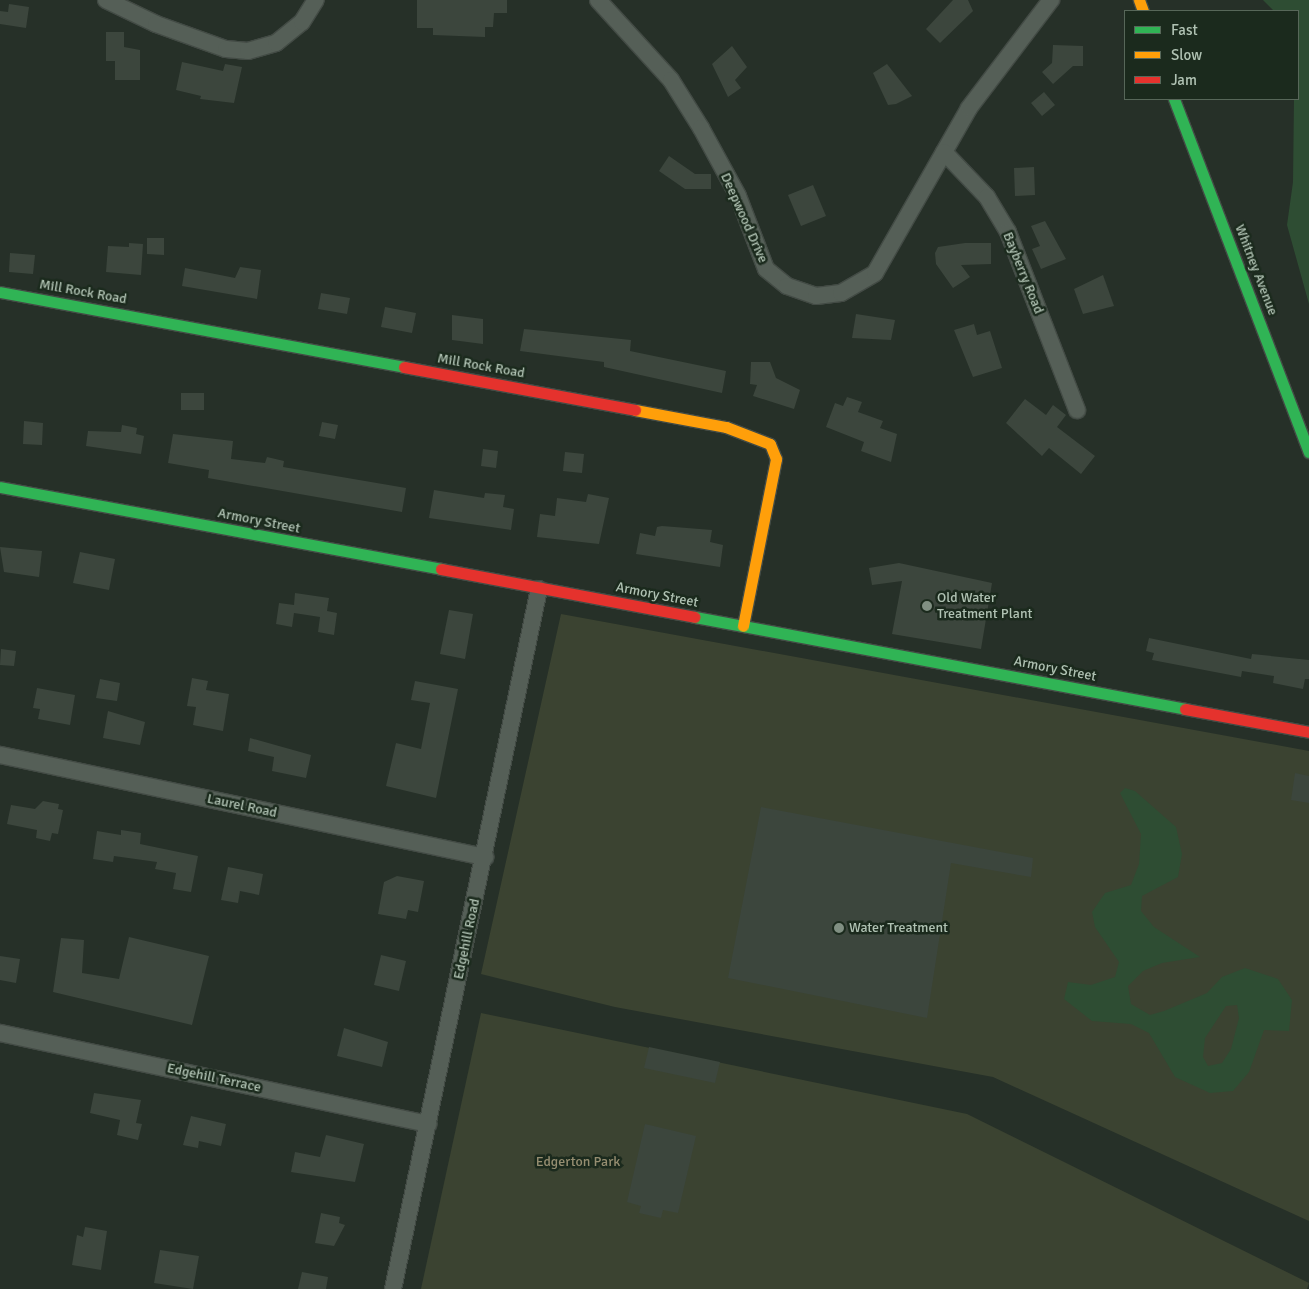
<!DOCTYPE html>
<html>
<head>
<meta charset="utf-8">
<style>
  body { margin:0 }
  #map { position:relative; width:1309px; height:1289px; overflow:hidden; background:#263028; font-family:Signika,sans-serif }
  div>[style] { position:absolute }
  .green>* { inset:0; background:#3b4331 }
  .water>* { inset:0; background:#2e4d33 }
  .building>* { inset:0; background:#3c463d }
  .roads { filter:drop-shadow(1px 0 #434b45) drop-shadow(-1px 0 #434b45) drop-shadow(0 1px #434b45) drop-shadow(0 -1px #434b45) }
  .street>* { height:16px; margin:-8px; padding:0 8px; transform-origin:8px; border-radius:8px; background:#555f57 }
  .fast>* { height:11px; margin:-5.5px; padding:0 5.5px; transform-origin:5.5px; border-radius:5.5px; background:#30b455 }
  .slow>* { height:11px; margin:-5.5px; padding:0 5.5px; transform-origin:5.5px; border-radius:5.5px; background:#ff9f0a }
  .jam>* { height:11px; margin:-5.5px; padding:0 5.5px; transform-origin:5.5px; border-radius:5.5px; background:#e5322d }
  .dots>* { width:14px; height:14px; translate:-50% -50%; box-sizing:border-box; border:2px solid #1b2a1d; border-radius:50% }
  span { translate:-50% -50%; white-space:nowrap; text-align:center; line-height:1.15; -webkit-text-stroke:5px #1b2a1d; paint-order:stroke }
  .street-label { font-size:14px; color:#b0c2b3 }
  .poi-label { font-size:14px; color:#b0c2b3 }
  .left { translate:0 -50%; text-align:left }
  .park-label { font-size:14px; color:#968e71 }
  .legend { position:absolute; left:1124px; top:10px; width:175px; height:90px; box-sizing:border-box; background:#1b2a1d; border:1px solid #576759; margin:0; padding:6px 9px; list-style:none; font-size:15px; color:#b0c2b3 }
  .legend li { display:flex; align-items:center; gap:10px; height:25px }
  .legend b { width:25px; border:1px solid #576759 }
</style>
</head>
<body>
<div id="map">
  <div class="green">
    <div style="clip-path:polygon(561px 614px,1309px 751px,1309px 1221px,993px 1077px,615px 1007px,481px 974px)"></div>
    <div style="clip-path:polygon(481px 1013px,967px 1114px,1309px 1283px,1307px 1289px,421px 1289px)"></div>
  </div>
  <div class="water">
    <div style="clip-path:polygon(1263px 0,1309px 0,1309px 304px,1287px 225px,1293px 182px,1294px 99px,1298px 99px,1298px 11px,1274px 11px)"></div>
    <div style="clip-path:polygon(evenodd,1125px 788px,1135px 791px,1176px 827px,1182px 854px,1178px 877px,1142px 896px,1141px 911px,1154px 927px,1200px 957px,1162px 963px,1143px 971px,1128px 986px,1131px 1004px,1150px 1015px,1164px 1011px,1207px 993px,1222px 977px,1245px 968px,1278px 979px,1292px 1000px,1289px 1031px,1264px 1030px,1249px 1072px,1233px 1091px,1210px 1093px,1175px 1077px,1149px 1033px,1131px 1024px,1092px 1021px,1064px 999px,1068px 982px,1091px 985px,1115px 977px,1119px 962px,1095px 927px,1092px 912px,1105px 893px,1131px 885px,1139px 864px,1141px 834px,1120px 793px,1125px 788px,1237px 1005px,1239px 1018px,1231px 1049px,1222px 1063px,1208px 1066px,1203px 1057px,1205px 1038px,1226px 1006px,1237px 1005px)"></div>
  </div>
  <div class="building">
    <div style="clip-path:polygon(417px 0,507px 0,507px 13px,494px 13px,493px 27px,485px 27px,485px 37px,433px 35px,433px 28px,417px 28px)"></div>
    <div style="clip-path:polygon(953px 0,968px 0,973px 11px,940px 43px,926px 29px)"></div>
    <div style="clip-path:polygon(9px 4px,29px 7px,26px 28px,0 24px,0 11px,8px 12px)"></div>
    <div style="clip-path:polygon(106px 32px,124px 32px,124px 47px,140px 50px,140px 80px,115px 80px,115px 61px,106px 61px)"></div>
    <div style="clip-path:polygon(1053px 45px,1083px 46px,1083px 66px,1073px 66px,1053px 84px,1042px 72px,1052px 63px)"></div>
    <div style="clip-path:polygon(732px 46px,747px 67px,735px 80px,741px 88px,728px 97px,712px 64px)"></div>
    <div style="clip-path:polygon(182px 62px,223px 71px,225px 64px,242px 67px,234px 103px,200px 99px,201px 96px,176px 90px)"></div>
    <div style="clip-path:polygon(887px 64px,912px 96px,896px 104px,888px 105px,873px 73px)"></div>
    <div style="clip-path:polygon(1044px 92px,1055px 105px,1042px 116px,1031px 103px)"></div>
    <div style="clip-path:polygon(669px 156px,695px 174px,711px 174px,711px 189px,685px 189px,659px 171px)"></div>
    <div style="clip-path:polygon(1034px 167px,1035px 195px,1015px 196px,1014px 168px)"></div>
    <div style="clip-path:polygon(813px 185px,826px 216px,801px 226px,788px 195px)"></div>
    <div style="clip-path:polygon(1045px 221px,1066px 259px,1041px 269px,1032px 249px,1040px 246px,1031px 226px)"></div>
    <div style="clip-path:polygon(147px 238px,164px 238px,164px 255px,147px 254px)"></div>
    <div style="clip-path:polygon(129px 243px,143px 244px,141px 275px,106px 272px,108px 246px,129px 247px)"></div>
    <div style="clip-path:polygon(965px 243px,991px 243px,991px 264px,961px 265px,970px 277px,953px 288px,936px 264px,935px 253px,938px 247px)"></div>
    <div style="clip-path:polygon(10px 253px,35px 255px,33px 274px,9px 272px)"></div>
    <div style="clip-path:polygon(240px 267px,261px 270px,257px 299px,182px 286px,185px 268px,235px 278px)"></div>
    <div style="clip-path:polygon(1103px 275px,1114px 306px,1083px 314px,1074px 289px)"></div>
    <div style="clip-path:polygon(321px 293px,350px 298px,347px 314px,318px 309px)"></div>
    <div style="clip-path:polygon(385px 307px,416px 313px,412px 333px,381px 327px)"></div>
    <div style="clip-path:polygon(856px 314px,895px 320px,891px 340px,852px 338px)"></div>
    <div style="clip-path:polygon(452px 315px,483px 319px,483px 344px,452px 340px)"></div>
    <div style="clip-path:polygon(974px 324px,977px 335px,990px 331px,1002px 368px,973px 377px,954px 330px)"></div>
    <div style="clip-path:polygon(524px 329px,631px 340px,630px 351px,726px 371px,722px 393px,604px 367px,604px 362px,520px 351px)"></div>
    <div style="clip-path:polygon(751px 362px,770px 362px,776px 378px,800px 390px,794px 409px,753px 396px,757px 385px,750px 384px)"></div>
    <div style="clip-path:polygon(181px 393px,204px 393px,204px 410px,181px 410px)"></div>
    <div style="clip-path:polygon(847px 397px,862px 402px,858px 412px,883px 421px,880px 428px,897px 434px,891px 462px,861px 451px,864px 442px,826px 427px,835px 403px,843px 406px)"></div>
    <div style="clip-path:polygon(1025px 399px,1046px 415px,1053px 405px,1066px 415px,1057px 427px,1095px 456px,1081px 474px,1049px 448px,1042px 456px,1006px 423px)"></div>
    <div style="clip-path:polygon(24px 421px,43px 423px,42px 445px,23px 444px)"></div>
    <div style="clip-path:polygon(322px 422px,338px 425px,335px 439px,319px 436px)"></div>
    <div style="clip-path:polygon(122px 425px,137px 428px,136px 434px,144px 436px,141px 454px,86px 446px,88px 431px,121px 432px)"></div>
    <div style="clip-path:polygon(173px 434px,233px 441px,231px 459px,265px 463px,267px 457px,284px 461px,283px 467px,406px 488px,402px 512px,208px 478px,209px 470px,168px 463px)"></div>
    <div style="clip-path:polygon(483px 449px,498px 451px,496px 468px,481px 466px)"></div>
    <div style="clip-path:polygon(565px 452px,584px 454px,582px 473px,563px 471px)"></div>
    <div style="clip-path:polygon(434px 490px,484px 498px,485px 493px,505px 495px,503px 507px,514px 509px,511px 530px,429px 518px)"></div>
    <div style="clip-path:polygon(588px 494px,609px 498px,599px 544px,537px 537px,540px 514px,555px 516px,557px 498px,586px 502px)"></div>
    <div style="clip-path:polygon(662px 526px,712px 530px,710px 542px,723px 545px,720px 567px,636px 554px,640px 533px,655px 536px,657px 527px)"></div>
    <div style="clip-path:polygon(0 547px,42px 551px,39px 577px,4px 572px)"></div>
    <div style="clip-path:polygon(80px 552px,115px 559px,109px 590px,73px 583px)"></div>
    <div style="clip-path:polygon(899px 563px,992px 583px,981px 649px,892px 634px,902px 581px,872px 585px,869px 568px)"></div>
    <div style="clip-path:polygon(295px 593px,329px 598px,327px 611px,337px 613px,334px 635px,318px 632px,320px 617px,294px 613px,292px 627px,276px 624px,279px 603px,294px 605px)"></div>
    <div style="clip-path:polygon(449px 610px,473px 614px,465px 659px,440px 654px)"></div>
    <div style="clip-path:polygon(1149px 638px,1251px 659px,1252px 654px,1309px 660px,1309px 679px,1305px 679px,1303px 689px,1273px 683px,1274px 676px,1242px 671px,1241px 677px,1152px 660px,1154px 653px,1146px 651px)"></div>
    <div style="clip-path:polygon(1px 649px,16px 651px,14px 666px,0 665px)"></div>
    <div style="clip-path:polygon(192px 678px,208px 681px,206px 690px,229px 694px,223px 731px,193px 725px,196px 707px,187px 706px)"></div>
    <div style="clip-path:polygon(100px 679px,120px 683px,117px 701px,96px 698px)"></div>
    <div style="clip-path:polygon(415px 681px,458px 689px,436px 798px,386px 786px,396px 743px,421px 749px,430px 703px,411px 700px)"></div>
    <div style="clip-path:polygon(37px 688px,75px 695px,70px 725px,38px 719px,40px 709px,33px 708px)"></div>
    <div style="clip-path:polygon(108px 711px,145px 722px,140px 745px,103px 738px)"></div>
    <div style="clip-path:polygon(250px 738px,311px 755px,306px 778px,272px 771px,274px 757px,248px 751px)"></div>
    <div style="clip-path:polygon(1295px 773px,1309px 776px,1309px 803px,1291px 800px)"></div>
    <div style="clip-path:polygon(43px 801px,59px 804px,58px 809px,63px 810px,58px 834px,52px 833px,50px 841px,36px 838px,37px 830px,7px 824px,11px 805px,35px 809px)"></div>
    <div style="clip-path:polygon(761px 807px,1033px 858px,1031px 877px,951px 863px,927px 1018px,728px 978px)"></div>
    <div style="clip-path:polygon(121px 830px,141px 833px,140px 844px,198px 856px,191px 892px,173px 889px,176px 873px,155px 869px,157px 862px,114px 856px,113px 862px,93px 859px,97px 831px,121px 835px)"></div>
    <div style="clip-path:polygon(228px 867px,263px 874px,259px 895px,240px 891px,238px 903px,221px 900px)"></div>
    <div style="clip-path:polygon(397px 876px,424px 881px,418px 912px,408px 910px,406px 919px,378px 914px,384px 882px)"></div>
    <div style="clip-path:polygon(129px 937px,209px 956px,192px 1025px,53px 992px,61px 938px,84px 940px,82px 973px,119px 979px)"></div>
    <div style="clip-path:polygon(381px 955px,406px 961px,399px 991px,374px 985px)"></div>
    <div style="clip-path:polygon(0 956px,20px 959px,16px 983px,0 980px)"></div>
    <div style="clip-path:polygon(344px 1028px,388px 1042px,382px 1067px,337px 1056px)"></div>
    <div style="clip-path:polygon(649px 1047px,720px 1062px,715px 1083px,644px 1068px)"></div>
    <div style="clip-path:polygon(94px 1093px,141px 1100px,136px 1123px,142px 1124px,138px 1140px,117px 1135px,120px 1120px,90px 1113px)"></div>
    <div style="clip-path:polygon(191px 1116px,226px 1124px,221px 1146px,199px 1141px,198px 1148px,183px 1145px)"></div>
    <div style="clip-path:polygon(645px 1124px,696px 1136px,678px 1213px,663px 1210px,661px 1218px,639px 1213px,641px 1206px,627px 1202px)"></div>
    <div style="clip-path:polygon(326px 1135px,364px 1144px,355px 1182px,291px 1172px,295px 1152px,320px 1157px)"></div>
    <div style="clip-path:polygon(321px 1213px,340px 1217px,339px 1223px,345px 1225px,334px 1246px,315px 1243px)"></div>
    <div style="clip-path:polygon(85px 1227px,107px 1231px,101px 1270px,72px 1265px,77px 1235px,83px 1237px)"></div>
    <div style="clip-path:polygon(160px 1250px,199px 1256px,193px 1289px,154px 1283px)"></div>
    <div style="clip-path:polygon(302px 1272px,328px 1277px,326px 1289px,298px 1289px)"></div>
  </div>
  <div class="roads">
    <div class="street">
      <div style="left:106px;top:0;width:55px;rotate:25.6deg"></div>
      <div style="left:156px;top:24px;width:74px;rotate:19.7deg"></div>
      <div style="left:226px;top:49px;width:22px;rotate:5deg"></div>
      <div style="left:248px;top:51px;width:29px;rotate:-16deg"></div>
      <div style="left:276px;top:43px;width:33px;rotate:-39deg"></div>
      <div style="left:302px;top:22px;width:26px;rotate:-58deg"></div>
      <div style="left:598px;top:0;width:108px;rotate:47.6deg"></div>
      <div style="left:671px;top:80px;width:57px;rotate:58deg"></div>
      <div style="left:701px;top:128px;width:77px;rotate:61.4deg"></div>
      <div style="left:738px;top:196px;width:78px;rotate:69deg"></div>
      <div style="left:766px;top:269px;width:27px;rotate:39deg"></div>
      <div style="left:787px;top:286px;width:31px;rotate:19deg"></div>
      <div style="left:816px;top:296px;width:25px;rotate:-7deg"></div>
      <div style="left:841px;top:293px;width:39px;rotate:-30deg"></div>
      <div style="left:875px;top:273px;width:190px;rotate:-60.3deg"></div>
      <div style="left:969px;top:108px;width:136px;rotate:-52.8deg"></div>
      <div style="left:944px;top:152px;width:62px;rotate:46.3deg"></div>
      <div style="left:987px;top:197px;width:41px;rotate:59deg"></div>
      <div style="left:1008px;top:232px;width:191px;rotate:68.8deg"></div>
      <div style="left:0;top:755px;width:496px;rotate:11.9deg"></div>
      <div style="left:0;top:1033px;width:438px;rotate:12deg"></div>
      <div style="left:393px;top:1289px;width:715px;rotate:-78.22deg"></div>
    </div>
    <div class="fast">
      <div style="left:1174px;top:99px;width:378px;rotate:69.1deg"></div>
      <div style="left:0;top:292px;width:411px;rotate:10.5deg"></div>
      <div style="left:0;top:487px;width:449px;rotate:10.5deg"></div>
      <div style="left:695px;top:617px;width:499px;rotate:10.6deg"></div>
    </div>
    <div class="slow">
      <div style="left:1139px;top:0;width:12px;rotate:70deg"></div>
      <div style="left:635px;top:410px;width:93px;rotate:10.6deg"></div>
      <div style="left:726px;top:427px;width:47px;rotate:21.1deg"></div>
      <div style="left:770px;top:444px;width:16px;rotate:68deg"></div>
      <div style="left:776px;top:459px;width:170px;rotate:101.2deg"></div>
    </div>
    <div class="jam">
      <div style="left:404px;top:367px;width:235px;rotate:10.5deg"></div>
      <div style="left:441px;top:569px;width:258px;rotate:10.7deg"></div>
      <div style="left:1185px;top:709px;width:126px;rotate:10.5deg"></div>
    </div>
  </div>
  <div class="dots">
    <div style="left:927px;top:606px;background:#808f82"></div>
    <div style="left:839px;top:928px;background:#808f82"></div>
  </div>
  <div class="street-label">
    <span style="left:744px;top:218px;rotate:66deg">Deepwood Drive</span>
    <span style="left:1256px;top:270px;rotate:69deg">Whitney Avenue</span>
    <span style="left:1023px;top:273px;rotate:68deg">Bayberry Road</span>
    <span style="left:83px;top:292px;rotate:10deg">Mill Rock Road</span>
    <span style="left:481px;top:366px;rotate:10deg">Mill Rock Road</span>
    <span style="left:259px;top:521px;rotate:11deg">Armory Street</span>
    <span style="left:657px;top:595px;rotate:11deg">Armory Street</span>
    <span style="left:1055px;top:669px;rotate:11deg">Armory Street</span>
    <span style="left:242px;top:806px;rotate:12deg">Laurel Road</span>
    <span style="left:467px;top:939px;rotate:-78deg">Edgehill Road</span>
    <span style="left:214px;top:1078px;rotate:12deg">Edgehill Terrace</span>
  </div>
  <div class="poi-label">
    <span class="left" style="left:937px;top:606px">Old Water<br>Treatment Plant</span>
    <span class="left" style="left:849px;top:928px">Water Treatment</span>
  </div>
  <div class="park-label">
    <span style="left:578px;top:1162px">Edgerton Park</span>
  </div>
  <ul class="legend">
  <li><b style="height:6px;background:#30b455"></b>Fast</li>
  <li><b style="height:6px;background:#ff9f0a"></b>Slow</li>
  <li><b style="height:6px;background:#e5322d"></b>Jam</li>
  </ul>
</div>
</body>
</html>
